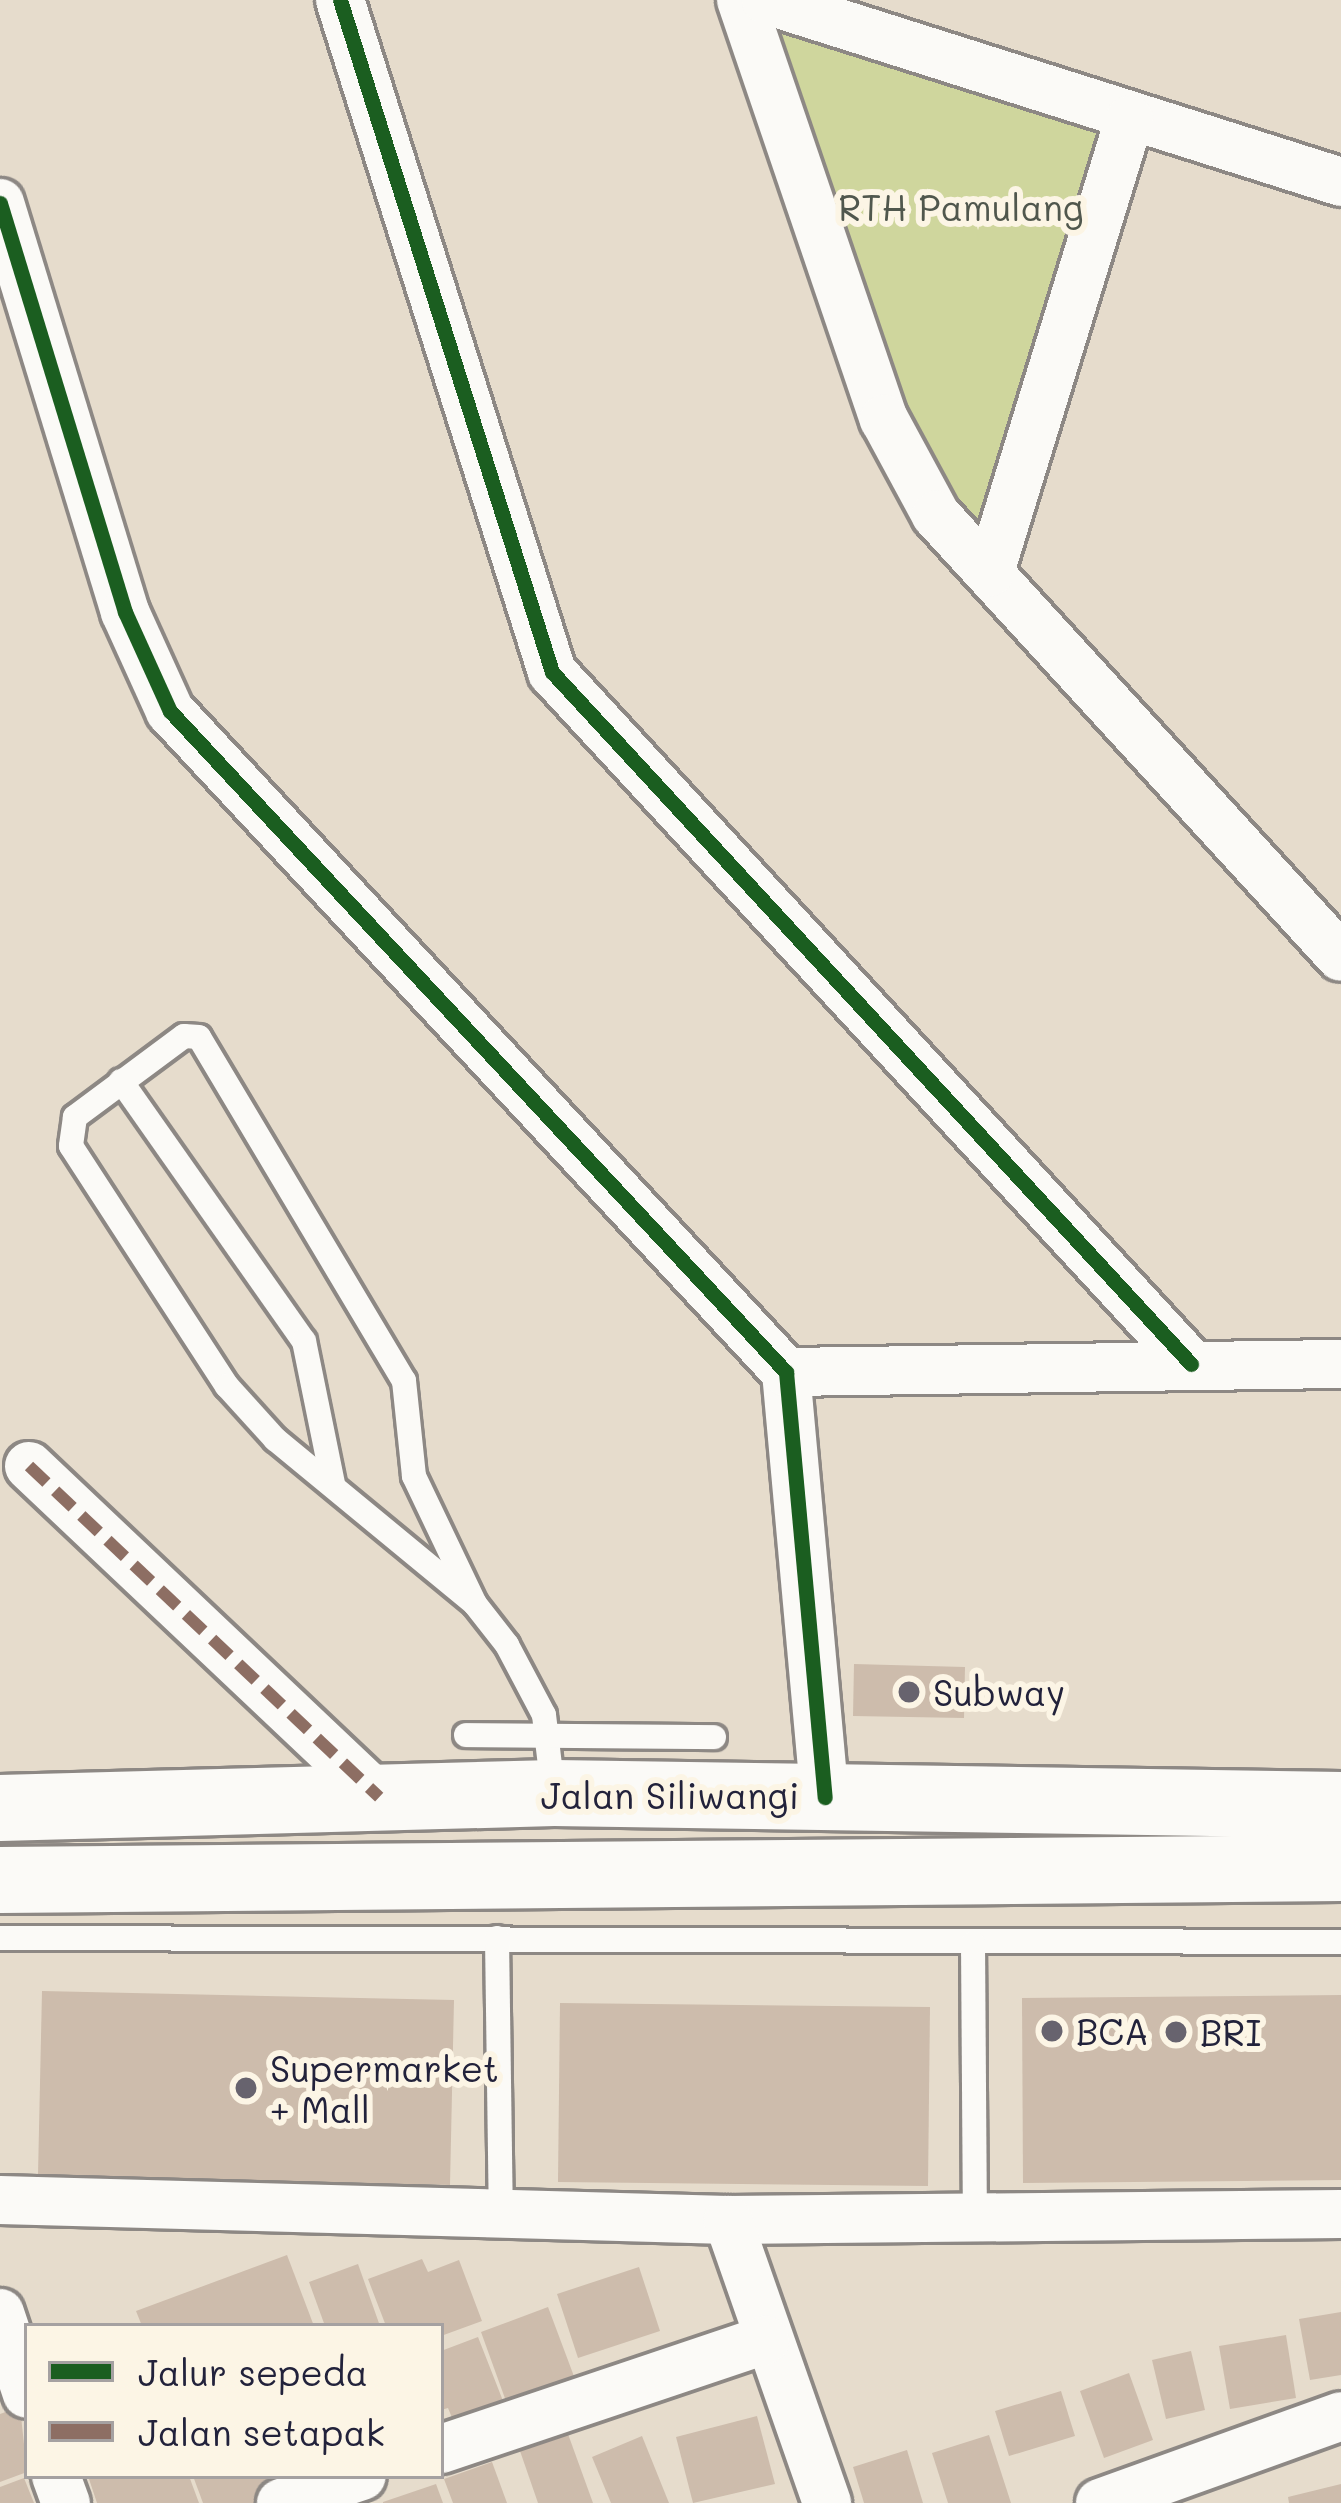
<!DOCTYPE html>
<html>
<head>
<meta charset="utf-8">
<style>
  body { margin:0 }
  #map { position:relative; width:1341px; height:2503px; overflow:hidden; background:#e6dccc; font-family:Mali,sans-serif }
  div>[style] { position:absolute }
  .green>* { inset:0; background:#cfd69d }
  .building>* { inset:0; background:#cdbcac }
  .roads { filter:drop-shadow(3px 0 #8d8884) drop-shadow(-3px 0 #8d8884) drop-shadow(0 3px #8d8884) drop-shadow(0 -3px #8d8884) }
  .service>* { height:24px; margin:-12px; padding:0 12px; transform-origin:12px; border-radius:12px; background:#fbfaf7 }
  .minor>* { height:48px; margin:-24px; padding:0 24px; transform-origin:24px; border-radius:24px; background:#fbfaf7 }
  .primary>* { height:66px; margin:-33px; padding:0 33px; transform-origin:33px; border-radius:33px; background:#fbfaf7 }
  .quiet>* { height:12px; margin-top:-6px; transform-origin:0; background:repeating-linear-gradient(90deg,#8d6e63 0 24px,transparent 0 36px) }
  .cycleway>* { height:15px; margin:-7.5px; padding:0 7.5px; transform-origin:7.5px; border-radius:7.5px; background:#1b5e20 }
  .dots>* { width:33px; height:33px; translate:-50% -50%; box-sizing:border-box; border:6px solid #fcf5e5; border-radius:50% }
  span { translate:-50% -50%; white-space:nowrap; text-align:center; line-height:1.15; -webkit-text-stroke:12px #fcf5e5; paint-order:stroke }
  .park-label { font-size:36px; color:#50574d }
  .poi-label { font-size:36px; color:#22223b }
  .left { translate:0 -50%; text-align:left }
  .street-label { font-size:36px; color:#22223b }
  .legend { position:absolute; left:24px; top:2323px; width:420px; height:156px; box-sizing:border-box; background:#fcf5e5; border:3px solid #a5a1a1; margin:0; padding:15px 21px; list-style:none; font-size:36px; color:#22223b }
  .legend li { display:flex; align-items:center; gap:24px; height:60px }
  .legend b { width:60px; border:3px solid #a5a1a1 }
</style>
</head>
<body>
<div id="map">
  <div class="green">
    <div style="clip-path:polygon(766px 0,1129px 120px,990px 572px,914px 480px)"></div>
  </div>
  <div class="building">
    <div style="clip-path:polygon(854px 1664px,965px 1667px,964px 1718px,853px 1716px)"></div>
    <div style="clip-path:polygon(42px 1991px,454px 2000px,450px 2185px,38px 2175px)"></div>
    <div style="clip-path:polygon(1341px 1995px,1341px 2180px,1023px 2183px,1022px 1998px)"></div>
    <div style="clip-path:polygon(560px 2003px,930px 2007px,928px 2186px,558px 2182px)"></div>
    <div style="clip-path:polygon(287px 2255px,314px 2326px,142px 2326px,136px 2311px)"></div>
    <div style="clip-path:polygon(422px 2259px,428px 2272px,459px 2260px,482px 2321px,441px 2336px,441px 2326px,386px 2326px,368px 2279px)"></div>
    <div style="clip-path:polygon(358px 2264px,380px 2326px,325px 2326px,309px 2282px)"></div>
    <div style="clip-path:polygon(639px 2267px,660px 2331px,578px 2358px,557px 2294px)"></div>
    <div style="clip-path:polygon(548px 2307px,575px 2379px,507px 2404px,481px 2332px)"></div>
    <div style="clip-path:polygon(1341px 2312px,1341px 2375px,1310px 2380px,1299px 2319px)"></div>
    <div style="clip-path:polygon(1286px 2335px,1296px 2398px,1230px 2409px,1219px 2346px)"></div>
    <div style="clip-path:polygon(478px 2337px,505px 2406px,455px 2425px,448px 2408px,441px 2410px,441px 2351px)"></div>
    <div style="clip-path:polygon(1191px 2351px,1205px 2410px,1166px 2419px,1152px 2360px)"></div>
    <div style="clip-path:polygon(1129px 2373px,1153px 2440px,1104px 2458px,1080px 2391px)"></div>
    <div style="clip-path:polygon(1061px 2391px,1075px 2436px,1009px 2456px,995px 2411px)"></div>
    <div style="clip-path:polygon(20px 2407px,27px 2472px,0 2482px,0 2414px)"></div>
    <div style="clip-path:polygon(757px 2416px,775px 2484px,693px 2503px,676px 2437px)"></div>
    <div style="clip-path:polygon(568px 2434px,593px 2503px,538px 2503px,520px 2451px)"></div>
    <div style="clip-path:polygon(989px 2435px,1011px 2503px,948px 2503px,932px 2453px)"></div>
    <div style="clip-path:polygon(642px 2436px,669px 2503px,611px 2503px,592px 2457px)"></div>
    <div style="clip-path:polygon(907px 2450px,923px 2503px,864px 2503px,853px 2467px)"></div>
    <div style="clip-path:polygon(492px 2462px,507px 2503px,453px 2503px,444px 2479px)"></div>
    <div style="clip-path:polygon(88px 2476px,189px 2476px,199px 2503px,97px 2503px)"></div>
    <div style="clip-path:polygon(193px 2476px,289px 2476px,270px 2503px,203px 2503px)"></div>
    <div style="clip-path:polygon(24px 2478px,34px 2503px,0 2503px,0 2487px)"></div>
    <div style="clip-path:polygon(436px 2484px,443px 2503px,383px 2503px,383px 2502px)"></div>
    <div style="clip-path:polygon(1341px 2484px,1341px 2503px,1289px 2503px,1288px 2497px)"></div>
  </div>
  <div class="roads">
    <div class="service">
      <div style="left:121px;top:1081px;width:318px;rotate:54.9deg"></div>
      <div style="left:304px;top:1341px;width:146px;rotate:78.5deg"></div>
      <div style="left:475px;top:1604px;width:142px;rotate:-115.5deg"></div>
      <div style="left:414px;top:1476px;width:96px;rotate:-96deg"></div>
      <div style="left:404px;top:1381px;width:400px;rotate:-120.8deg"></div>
      <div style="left:199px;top:1037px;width:15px;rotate:-176deg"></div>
      <div style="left:184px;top:1036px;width:136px;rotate:143.4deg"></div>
      <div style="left:75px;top:1117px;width:29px;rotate:98deg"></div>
      <div style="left:71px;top:1146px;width:286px;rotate:57deg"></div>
      <div style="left:227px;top:1386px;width:72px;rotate:47.8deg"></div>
      <div style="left:275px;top:1439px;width:259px;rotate:39.5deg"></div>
      <div style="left:475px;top:1604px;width:52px;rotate:52deg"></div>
      <div style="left:507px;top:1645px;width:79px;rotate:62.1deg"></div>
      <div style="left:544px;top:1715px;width:77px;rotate:83.2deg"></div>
      <div style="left:466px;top:1735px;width:248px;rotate:0.5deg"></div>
      <div style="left:0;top:1938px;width:1341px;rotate:0.17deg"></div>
      <div style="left:497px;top:1938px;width:275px;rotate:89.2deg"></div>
      <div style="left:973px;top:1943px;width:269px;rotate:89.6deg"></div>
    </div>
    <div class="minor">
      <div style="left:340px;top:0;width:705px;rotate:72.49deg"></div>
      <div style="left:552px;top:672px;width:942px;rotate:47.28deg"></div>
      <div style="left:741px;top:0;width:443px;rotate:71.2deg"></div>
      <div style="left:884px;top:419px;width:109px;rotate:61.6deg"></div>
      <div style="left:936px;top:515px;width:599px;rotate:47.5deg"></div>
      <div style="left:766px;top:0;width:603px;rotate:17.56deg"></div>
      <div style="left:0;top:203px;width:428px;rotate:73deg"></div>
      <div style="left:125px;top:612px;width:109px;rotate:65.6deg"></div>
      <div style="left:170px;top:711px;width:904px;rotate:47.02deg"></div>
      <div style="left:786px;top:1372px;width:427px;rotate:84.8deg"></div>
      <div style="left:990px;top:572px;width:473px;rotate:-72.9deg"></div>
      <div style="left:786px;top:1372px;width:555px;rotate:-0.83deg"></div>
      <div style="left:29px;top:1466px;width:482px;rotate:43.4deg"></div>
      <div style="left:0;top:2200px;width:728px;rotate:1.57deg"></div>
      <div style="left:728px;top:2220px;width:613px;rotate:-0.56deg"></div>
      <div style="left:728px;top:2220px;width:300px;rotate:70.7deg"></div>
      <div style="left:0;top:2313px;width:85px;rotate:71.6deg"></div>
      <div style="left:441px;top:2449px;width:342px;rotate:-18.6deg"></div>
      <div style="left:56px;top:2476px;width:29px;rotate:70deg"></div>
      <div style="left:281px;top:2503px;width:85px;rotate:-18.4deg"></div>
      <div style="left:1100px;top:2503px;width:256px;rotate:-19.8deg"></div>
    </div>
    <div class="primary">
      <div style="left:0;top:1808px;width:554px;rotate:-1.55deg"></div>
      <div style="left:554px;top:1793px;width:787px;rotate:0.87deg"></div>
      <div style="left:0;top:1880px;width:1341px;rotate:-0.51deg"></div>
    </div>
  </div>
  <div class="quiet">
    <div style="left:29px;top:1466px;width:482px;rotate:43.4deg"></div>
  </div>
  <div class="cycleway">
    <div style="left:340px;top:0;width:705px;rotate:72.49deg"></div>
    <div style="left:552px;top:672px;width:942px;rotate:47.28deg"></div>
    <div style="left:0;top:203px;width:428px;rotate:73deg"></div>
    <div style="left:125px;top:612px;width:109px;rotate:65.6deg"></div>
    <div style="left:170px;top:711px;width:904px;rotate:47.02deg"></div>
    <div style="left:786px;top:1372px;width:427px;rotate:84.8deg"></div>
  </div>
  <div class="dots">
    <div style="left:909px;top:1692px;background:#67636e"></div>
    <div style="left:1052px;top:2031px;background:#67636e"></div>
    <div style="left:1176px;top:2032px;background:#67636e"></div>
    <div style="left:246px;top:2088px;background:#67636e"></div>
  </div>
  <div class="park-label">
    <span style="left:961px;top:207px">RTH Pamulang</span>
  </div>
  <div class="poi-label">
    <span class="left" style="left:933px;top:1692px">Subway</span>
    <span class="left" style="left:1076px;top:2031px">BCA</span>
    <span class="left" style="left:1200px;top:2032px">BRI</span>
    <span class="left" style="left:270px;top:2088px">Supermarket<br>+ Mall</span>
  </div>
  <div class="street-label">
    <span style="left:670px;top:1795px">Jalan Siliwangi</span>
  </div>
  <ul class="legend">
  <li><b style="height:15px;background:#1b5e20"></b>Jalur sepeda</li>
  <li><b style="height:15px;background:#8d6e63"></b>Jalan setapak</li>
  </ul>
</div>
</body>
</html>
